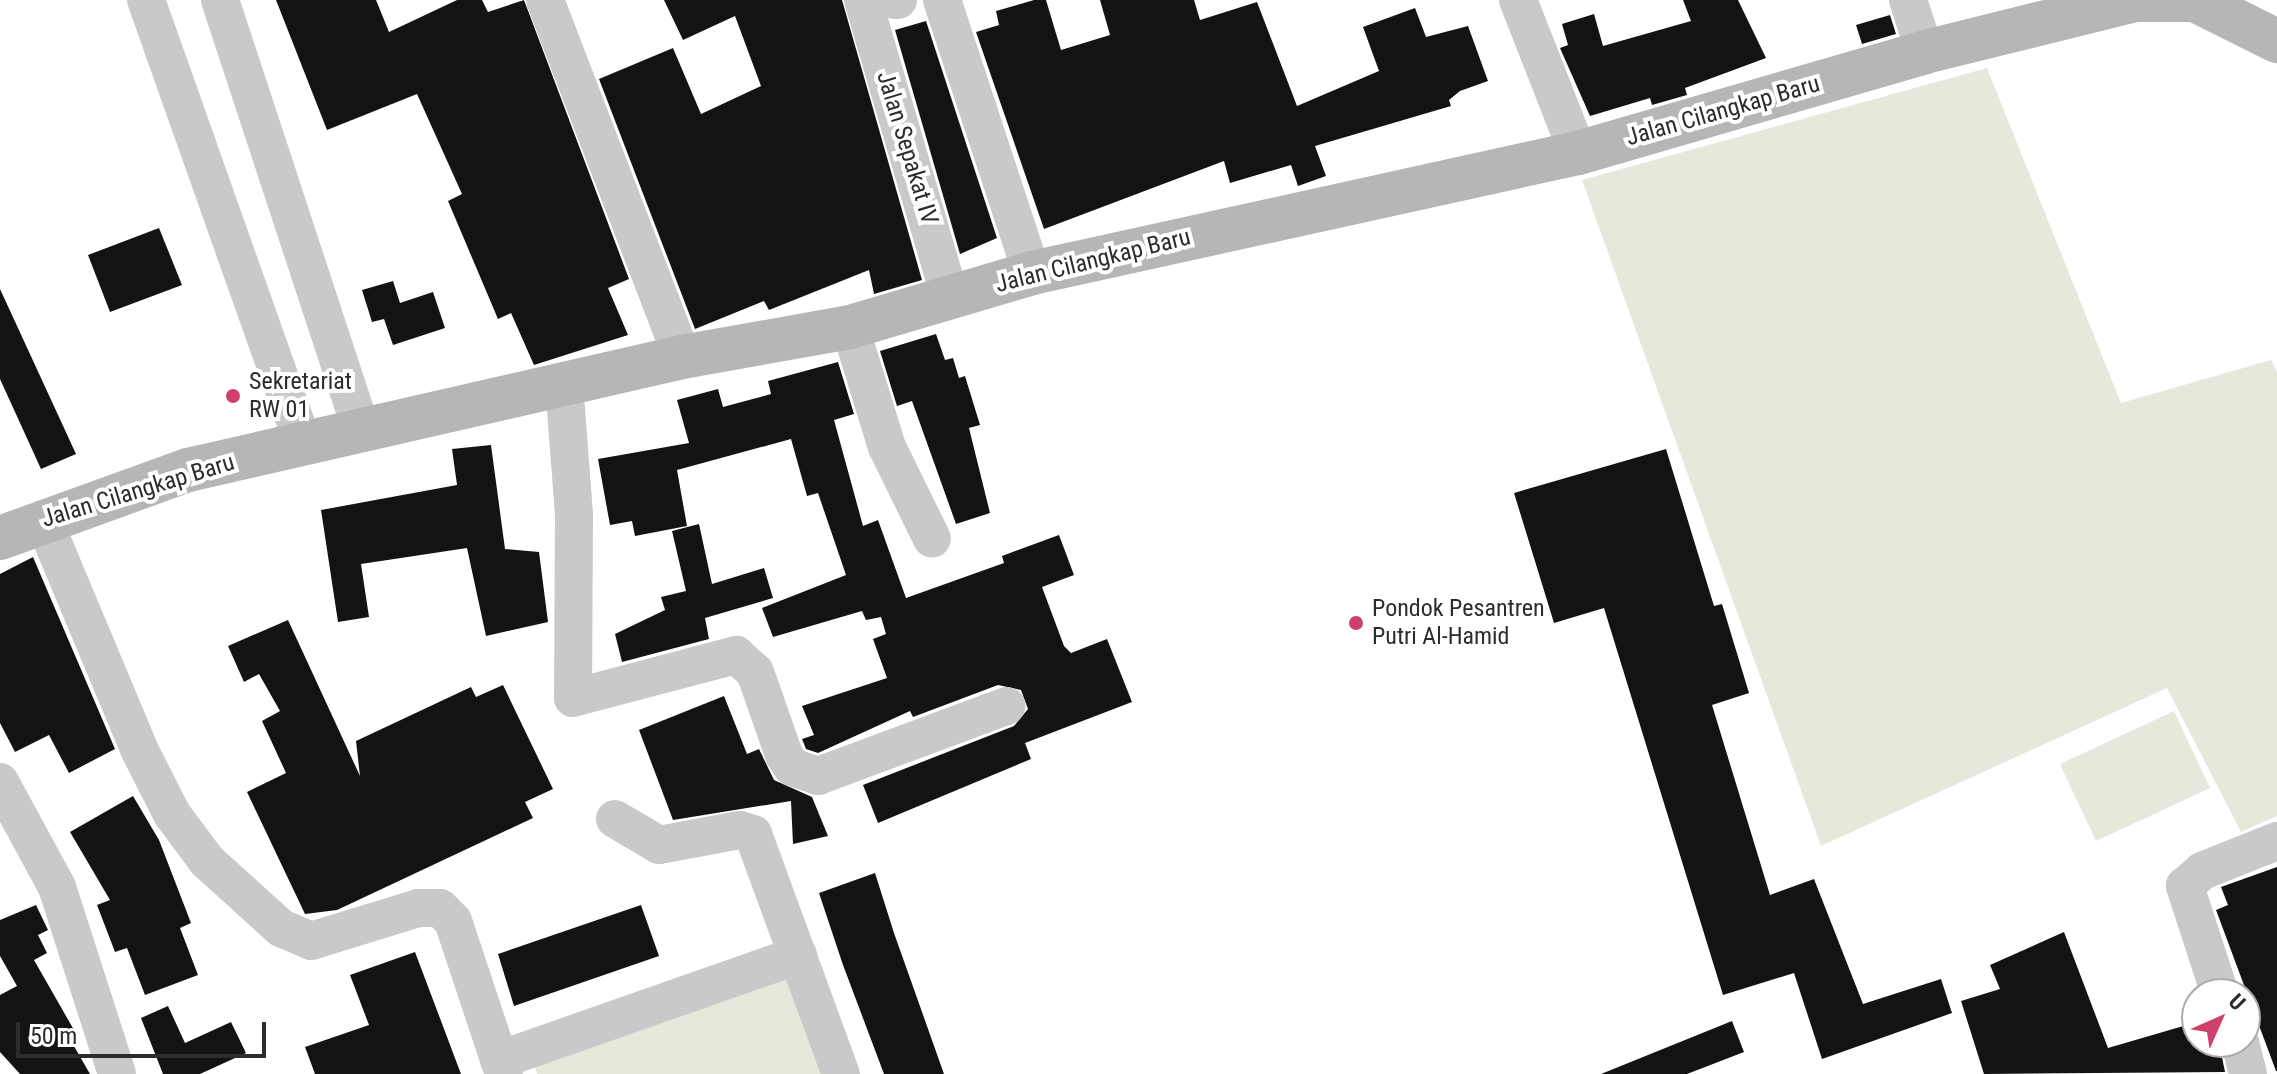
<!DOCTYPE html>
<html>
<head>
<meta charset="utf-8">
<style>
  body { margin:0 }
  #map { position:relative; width:2277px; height:1074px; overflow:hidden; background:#fff; font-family:"Roboto Condensed",sans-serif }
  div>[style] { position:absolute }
  .green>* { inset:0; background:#e5e8db }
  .building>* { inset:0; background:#131313 }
  .street>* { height:38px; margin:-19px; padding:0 19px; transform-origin:19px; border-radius:19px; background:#c9c9c9 }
  .secondary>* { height:44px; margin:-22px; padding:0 22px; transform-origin:22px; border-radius:22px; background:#b6b6b6 }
  .dots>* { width:22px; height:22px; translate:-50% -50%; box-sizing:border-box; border:4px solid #fff; border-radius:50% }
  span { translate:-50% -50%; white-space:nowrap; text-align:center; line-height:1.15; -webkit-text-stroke:8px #fff; paint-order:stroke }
  .street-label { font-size:24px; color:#2c2c2c }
  .poi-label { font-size:24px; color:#2c2c2c }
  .left { translate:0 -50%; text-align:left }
  .north { position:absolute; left:2181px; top:978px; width:80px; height:80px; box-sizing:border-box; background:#fff; border:2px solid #ababab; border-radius:50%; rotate:45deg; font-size:22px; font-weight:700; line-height:32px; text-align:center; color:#2c2c2c }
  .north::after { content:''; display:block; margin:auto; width:28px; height:36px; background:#d0406d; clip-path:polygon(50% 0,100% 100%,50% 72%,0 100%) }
  .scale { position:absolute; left:16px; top:1022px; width:250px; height:36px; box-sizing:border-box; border:4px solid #2c2c2c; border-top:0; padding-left:10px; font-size:24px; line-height:28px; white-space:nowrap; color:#2c2c2c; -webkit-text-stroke:6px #fff; paint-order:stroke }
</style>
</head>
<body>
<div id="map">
  <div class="green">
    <div style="clip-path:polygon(1987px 68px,2121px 403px,2271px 360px,2277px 372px,2277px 816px,2241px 832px,2167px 688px,1821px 846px,1582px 180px)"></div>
    <div style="clip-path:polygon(2174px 711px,2210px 788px,2096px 841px,2060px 764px)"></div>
    <div style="clip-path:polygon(795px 959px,833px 1074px,537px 1074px,528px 1045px)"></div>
  </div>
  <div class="building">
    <div style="clip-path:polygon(276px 0,376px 0,389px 32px,457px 0,482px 0,488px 12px,524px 0,629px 279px,608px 288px,628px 335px,534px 365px,511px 313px,498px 319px,448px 201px,462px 194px,417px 94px,327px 130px)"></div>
    <div style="clip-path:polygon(664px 0,842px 0,922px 280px,874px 294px,869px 270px,769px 310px,764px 301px,695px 329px,599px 79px,673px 48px,701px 114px,761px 86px,735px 16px,683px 40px)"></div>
    <div style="clip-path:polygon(1034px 0,1046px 0,1061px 50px,1110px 35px,1100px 0,1194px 0,1200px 20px,1257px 2px,1297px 106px,1379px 71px,1363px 27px,1415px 8px,1426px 37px,1468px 26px,1488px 81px,1460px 91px,1449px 100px,1451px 106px,1315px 146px,1326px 176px,1298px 186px,1291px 165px,1230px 183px,1224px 161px,1044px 229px,976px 32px,999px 25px,996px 11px)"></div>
    <div style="clip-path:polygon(1683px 0,1738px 0,1766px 58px,1685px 88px,1687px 95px,1652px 105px,1650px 98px,1590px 116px,1560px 48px,1568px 45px,1562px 24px,1594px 14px,1603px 46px,1691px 21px)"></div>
    <div style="clip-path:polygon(1890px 15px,1896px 34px,1862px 44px,1856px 25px)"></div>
    <div style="clip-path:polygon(926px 21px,997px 238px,960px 254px,895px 30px)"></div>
    <div style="clip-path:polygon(159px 228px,182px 285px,110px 312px,88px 255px)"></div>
    <div style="clip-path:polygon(393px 281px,400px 303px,433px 292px,445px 328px,393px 345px,384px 319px,372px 322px,362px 290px)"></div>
    <div style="clip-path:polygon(0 289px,76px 454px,41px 469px,0 379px)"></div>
    <div style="clip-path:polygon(936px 334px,945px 360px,953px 358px,959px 378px,965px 376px,980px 425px,969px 428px,990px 513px,956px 524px,912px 401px,897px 406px,880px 351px)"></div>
    <div style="clip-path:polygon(838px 362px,854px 414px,834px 420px,863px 526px,878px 520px,906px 598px,1004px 563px,1002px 556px,1059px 535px,1074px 575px,1042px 587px,1064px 646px,1071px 653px,1107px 639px,1132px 702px,1025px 743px,1031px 759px,878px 823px,863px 785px,1014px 726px,1028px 709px,1021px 690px,998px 685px,913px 717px,910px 711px,818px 753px,806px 749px,802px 739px,814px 735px,802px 706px,887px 678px,873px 639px,886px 634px,881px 617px,866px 620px,862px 611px,773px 637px,762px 608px,846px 575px,818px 493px,807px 496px,791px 439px,677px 470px,687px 526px,635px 536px,632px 521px,610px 525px,598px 459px,689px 443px,677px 400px,718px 389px,723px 407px,771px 394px,768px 381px)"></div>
    <div style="clip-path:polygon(491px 445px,505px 549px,539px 552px,548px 622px,486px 636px,467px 548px,361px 564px,369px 617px,338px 622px,321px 510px,457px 485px,452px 449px)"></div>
    <div style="clip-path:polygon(1666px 449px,1714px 606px,1722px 604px,1749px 693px,1712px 705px,1770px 895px,1814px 879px,1863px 1004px,1941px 979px,1952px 1013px,1822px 1059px,1794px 973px,1723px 995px,1604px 608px,1554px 623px,1514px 493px)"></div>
    <div style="clip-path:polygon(699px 524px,712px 584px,764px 568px,773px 598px,705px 618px,709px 639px,622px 662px,615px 634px,665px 610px,661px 597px,686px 591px,672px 531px)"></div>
    <div style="clip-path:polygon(33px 557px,115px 749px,69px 773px,49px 735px,15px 752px,0 723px,0 574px)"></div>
    <div style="clip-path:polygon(288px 620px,360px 776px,356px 741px,471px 687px,476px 697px,503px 685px,553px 789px,525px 802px,533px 818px,337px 910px,305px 914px,247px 792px,286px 773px,262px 721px,280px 711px,259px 674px,244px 682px,228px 646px)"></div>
    <div style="clip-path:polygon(724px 696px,747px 754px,759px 749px,774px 780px,812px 797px,828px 836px,793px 844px,791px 801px,673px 820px,639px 730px)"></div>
    <div style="clip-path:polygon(133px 796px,159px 840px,191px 923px,180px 928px,198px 975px,145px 995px,127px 948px,115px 952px,97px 905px,110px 900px,70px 832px)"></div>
    <div style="clip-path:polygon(2277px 867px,2277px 1071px,2276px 1071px,2216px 910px,2228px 905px,2221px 887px)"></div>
    <div style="clip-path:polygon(875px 873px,894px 933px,944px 1074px,884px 1074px,843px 965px,819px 893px)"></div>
    <div style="clip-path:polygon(36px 905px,48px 930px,38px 935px,47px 953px,34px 960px,74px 1030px,67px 1034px,90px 1074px,20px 1074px,0 1052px,0 995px,17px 986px,0 956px,0 920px)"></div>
    <div style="clip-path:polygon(641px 905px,659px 956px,514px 1006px,498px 954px)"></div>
    <div style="clip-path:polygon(2064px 932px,2108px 1048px,2197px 1022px,2197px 1042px,2219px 1042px,2225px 1072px,1984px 1074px,1961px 1001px,2000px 989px,1990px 965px)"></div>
    <div style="clip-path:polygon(415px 952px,461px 1074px,315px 1074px,305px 1047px,369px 1025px,350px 975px)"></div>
    <div style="clip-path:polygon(168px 1006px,185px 1043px,231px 1022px,246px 1053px,200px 1074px,163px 1074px,141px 1018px)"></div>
    <div style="clip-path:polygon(1732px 1021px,1744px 1052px,1687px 1074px,1601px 1074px)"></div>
  </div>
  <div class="street">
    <div style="left:146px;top:0;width:472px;rotate:70.5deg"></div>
    <div style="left:220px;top:0;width:454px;rotate:71.8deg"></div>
    <div style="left:545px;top:0;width:382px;rotate:69deg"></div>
    <div style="left:863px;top:0;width:309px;rotate:73.7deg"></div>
    <div style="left:894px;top:0;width:4px"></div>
    <div style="left:942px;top:0;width:287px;rotate:71.8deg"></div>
    <div style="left:1518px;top:0;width:164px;rotate:68.6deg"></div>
    <div style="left:1908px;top:0;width:55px;rotate:71.9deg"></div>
    <div style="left:850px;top:327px;width:126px;rotate:72.9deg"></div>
    <div style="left:887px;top:447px;width:102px;rotate:63.9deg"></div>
    <div style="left:564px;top:384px;width:131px;rotate:85.6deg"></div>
    <div style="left:574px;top:515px;width:183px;rotate:90.3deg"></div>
    <div style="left:573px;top:698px;width:169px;rotate:-14.8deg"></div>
    <div style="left:736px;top:655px;width:25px;rotate:42deg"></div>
    <div style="left:755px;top:672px;width:88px;rotate:70.7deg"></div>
    <div style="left:784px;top:755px;width:14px;rotate:56deg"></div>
    <div style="left:792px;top:767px;width:28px;rotate:19deg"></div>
    <div style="left:818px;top:776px;width:201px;rotate:-20.4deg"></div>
    <div style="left:43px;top:519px;width:251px;rotate:67.3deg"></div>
    <div style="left:140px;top:751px;width:71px;rotate:63.1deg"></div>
    <div style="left:172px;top:814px;width:59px;rotate:53.3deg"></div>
    <div style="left:207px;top:861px;width:100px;rotate:42.2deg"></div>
    <div style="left:281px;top:928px;width:33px;rotate:23deg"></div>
    <div style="left:311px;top:941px;width:112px;rotate:-17.1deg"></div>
    <div style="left:418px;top:908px;width:22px"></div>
    <div style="left:440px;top:908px;width:18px;rotate:45deg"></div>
    <div style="left:453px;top:921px;width:161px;rotate:71.6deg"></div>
    <div style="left:0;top:782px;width:119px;rotate:61.5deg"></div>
    <div style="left:57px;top:887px;width:196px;rotate:72.2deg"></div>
    <div style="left:615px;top:819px;width:51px;rotate:30.6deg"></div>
    <div style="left:659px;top:845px;width:82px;rotate:-10.5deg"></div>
    <div style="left:740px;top:830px;width:14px;rotate:17deg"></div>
    <div style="left:753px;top:834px;width:256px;rotate:69.9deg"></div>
    <div style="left:2220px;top:994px;width:114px;rotate:-108deg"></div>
    <div style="left:2185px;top:886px;width:23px;rotate:-41deg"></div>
    <div style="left:2202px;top:871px;width:81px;rotate:-21.8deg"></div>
    <div style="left:2240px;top:1042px;width:33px;rotate:76deg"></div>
    <div style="left:499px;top:1060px;width:317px;rotate:-19.3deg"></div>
  </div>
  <div class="secondary">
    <div style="left:2195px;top:0;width:92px;rotate:26.6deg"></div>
    <div style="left:0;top:538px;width:200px;rotate:-19.9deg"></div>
    <div style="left:188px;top:470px;width:507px;rotate:-12.88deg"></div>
    <div style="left:682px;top:357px;width:171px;rotate:-10.1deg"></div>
    <div style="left:850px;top:327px;width:190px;rotate:-16.5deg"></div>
    <div style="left:1032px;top:273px;width:559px;rotate:-12.4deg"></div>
    <div style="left:1578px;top:153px;width:361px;rotate:-16.2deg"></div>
    <div style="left:1925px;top:52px;width:216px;rotate:-13.9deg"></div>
    <div style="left:2135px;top:0;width:55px"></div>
  </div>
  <div class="dots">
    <div style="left:233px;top:396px;background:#d0406d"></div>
    <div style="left:1356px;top:623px;background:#d0406d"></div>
  </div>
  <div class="street-label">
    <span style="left:1723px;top:111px;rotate:-16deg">Jalan Cilangkap Baru</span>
    <span style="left:907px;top:148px;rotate:73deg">Jalan Sepakat IV</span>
    <span style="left:1093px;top:261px;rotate:-14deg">Jalan Cilangkap Baru</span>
    <span style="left:138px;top:491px;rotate:-17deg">Jalan Cilangkap Baru</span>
  </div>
  <div class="poi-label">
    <span class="left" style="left:249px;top:396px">Sekretariat<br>RW 01</span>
    <span class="left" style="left:1372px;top:623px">Pondok Pesantren<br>Putri Al-Hamid</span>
  </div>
  <div class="north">U</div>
  <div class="scale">50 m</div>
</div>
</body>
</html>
